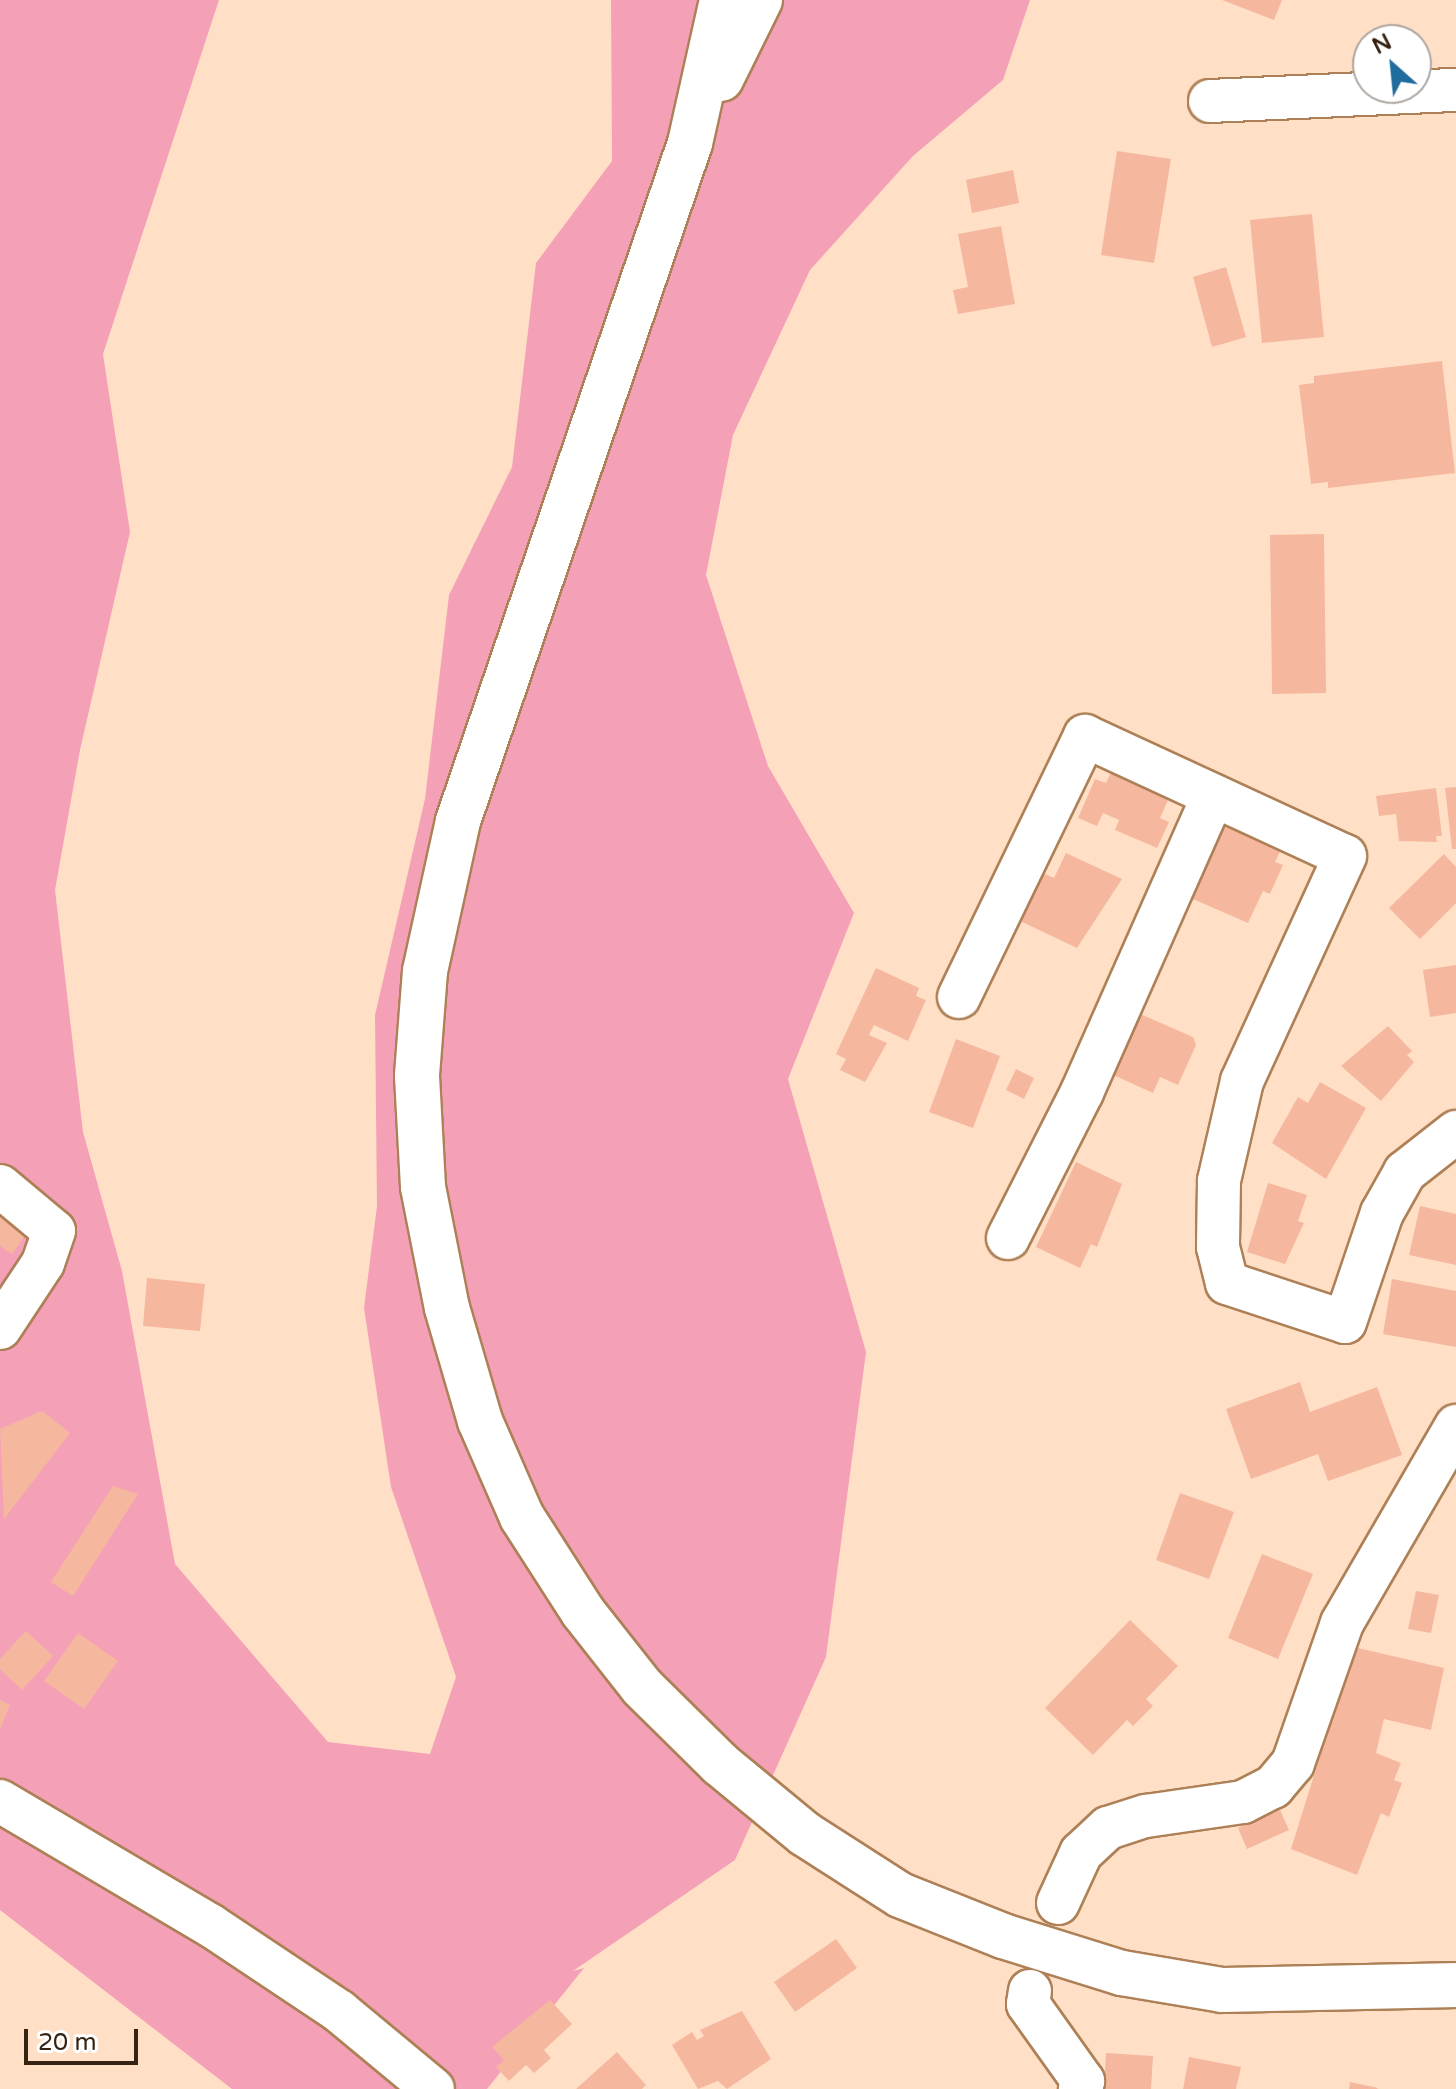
<!DOCTYPE html>
<html>
<head>
<meta charset="utf-8">
<style>
  body { margin:0 }
  #map { position:relative; width:1456px; height:2089px; overflow:hidden; background:#ffe0c6; font-family:"Varela Round",sans-serif }
  div>[style] { position:absolute }
  .green>* { inset:0; background:#f4a1b7 }
  .building>* { inset:0; background:#f6b79f }
  .roads { filter:drop-shadow(2px 0 #ae8057) drop-shadow(-2px 0 #ae8057) drop-shadow(0 2px #ae8057) drop-shadow(0 -2px #ae8057) }
  .minor>* { height:42px; margin:-21px; padding:0 21px; transform-origin:21px; border-radius:21px; background:#fff }
  .highway>* { height:44px; margin:-22px; padding:0 22px; transform-origin:22px; border-radius:22px; background:#fff }
  span { translate:-50% -50%; white-space:nowrap; text-align:center; line-height:1.15; -webkit-text-stroke:7px #fff; paint-order:stroke }
  .north { position:absolute; left:1352px; top:24px; width:80px; height:80px; box-sizing:border-box; background:#fff; border:2px solid #aea7a0; border-radius:50%; rotate:333deg; font-size:22px; font-weight:700; line-height:32px; text-align:center; color:#352211 }
  .north::after { content:''; display:block; margin:auto; width:28px; height:36px; background:#1f6d9f; clip-path:polygon(50% 0,100% 100%,50% 72%,0 100%) }
  .scale { position:absolute; left:24px; top:2029px; width:114px; height:36px; box-sizing:border-box; border:4px solid #352211; border-top:0; padding-left:10px; font-size:24px; line-height:28px; white-space:nowrap; color:#352211; -webkit-text-stroke:6px #fff; paint-order:stroke }
</style>
</head>
<body>
<div id="map">
  <div class="green">
    <div style="clip-path:polygon(0 0,219px 0,103px 354px,130px 532px,80px 750px,55px 890px,83px 1132px,122px 1271px,175px 1564px,328px 1742px,430px 1754px,456px 1677px,391px 1487px,364px 1308px,377px 1206px,375px 1015px,425px 799px,449px 595px,512px 467px,536px 263px,612px 161px,611px 0,1030px 0,1003px 80px,913px 156px,810px 270px,733px 435px,706px 575px,768px 766px,854px 913px,788px 1079px,866px 1352px,826px 1657px,735px 1860px,573px 1971px,584px 1968px,487px 2089px,232px 2089px,0 1910px)"></div>
  </div>
  <div class="building">
    <div style="clip-path:polygon(1222px 0,1282px 0,1274px 20px)"></div>
    <div style="clip-path:polygon(1117px 151px,1171px 159px,1154px 263px,1101px 255px)"></div>
    <div style="clip-path:polygon(1013px 170px,1019px 203px,972px 213px,966px 180px)"></div>
    <div style="clip-path:polygon(1312px 214px,1324px 337px,1262px 343px,1250px 220px)"></div>
    <div style="clip-path:polygon(1001px 226px,1015px 304px,958px 314px,953px 290px,968px 287px,958px 234px)"></div>
    <div style="clip-path:polygon(1226px 267px,1246px 337px,1212px 347px,1193px 277px)"></div>
    <div style="clip-path:polygon(1442px 361px,1455px 473px,1328px 488px,1328px 482px,1311px 484px,1299px 385px,1314px 383px,1314px 376px)"></div>
    <div style="clip-path:polygon(1324px 534px,1326px 693px,1272px 694px,1270px 535px)"></div>
    <div style="clip-path:polygon(1112px 770px,1170px 796px,1160px 818px,1169px 822px,1157px 848px,1115px 830px,1119px 820px,1103px 813px,1097px 826px,1078px 818px,1095px 779px,1106px 783px)"></div>
    <div style="clip-path:polygon(1456px 787px,1456px 849px,1452px 849px,1445px 788px)"></div>
    <div style="clip-path:polygon(1436px 788px,1442px 836px,1436px 836px,1437px 842px,1399px 841px,1396px 814px,1379px 816px,1376px 796px)"></div>
    <div style="clip-path:polygon(1221px 818px,1283px 845px,1275px 862px,1283px 865px,1270px 894px,1263px 891px,1248px 923px,1186px 896px)"></div>
    <div style="clip-path:polygon(1066px 853px,1122px 879px,1077px 948px,1014px 918px,1043px 873px,1054px 878px)"></div>
    <div style="clip-path:polygon(1444px 854px,1456px 867px,1456px 903px,1420px 939px,1389px 908px)"></div>
    <div style="clip-path:polygon(1456px 965px,1456px 1013px,1430px 1017px,1423px 970px)"></div>
    <div style="clip-path:polygon(876px 968px,919px 988px,916px 996px,926px 1000px,908px 1041px,874px 1025px,869px 1035px,887px 1043px,865px 1082px,840px 1070px,846px 1059px,836px 1054px)"></div>
    <div style="clip-path:polygon(1138px 1013px,1193px 1037px,1196px 1045px,1178px 1085px,1160px 1077px,1153px 1093px,1111px 1074px)"></div>
    <div style="clip-path:polygon(1388px 1026px,1412px 1051px,1407px 1055px,1414px 1062px,1381px 1101px,1341px 1066px)"></div>
    <div style="clip-path:polygon(956px 1039px,1000px 1056px,973px 1128px,929px 1112px)"></div>
    <div style="clip-path:polygon(1016px 1069px,1034px 1078px,1024px 1099px,1006px 1090px)"></div>
    <div style="clip-path:polygon(1320px 1082px,1366px 1108px,1326px 1179px,1272px 1143px,1298px 1097px,1308px 1103px)"></div>
    <div style="clip-path:polygon(1076px 1162px,1122px 1184px,1097px 1247px,1091px 1244px,1080px 1268px,1036px 1247px)"></div>
    <div style="clip-path:polygon(1268px 1183px,1307px 1195px,1298px 1221px,1304px 1223px,1285px 1264px,1247px 1252px)"></div>
    <div style="clip-path:polygon(0 1205px,31px 1227px,12px 1254px,0 1246px)"></div>
    <div style="clip-path:polygon(1420px 1206px,1456px 1214px,1456px 1265px,1409px 1255px)"></div>
    <div style="clip-path:polygon(147px 1278px,205px 1284px,200px 1331px,143px 1326px)"></div>
    <div style="clip-path:polygon(1392px 1279px,1456px 1291px,1456px 1347px,1383px 1334px)"></div>
    <div style="clip-path:polygon(1300px 1382px,1310px 1412px,1377px 1387px,1402px 1455px,1328px 1481px,1318px 1454px,1251px 1479px,1226px 1409px)"></div>
    <div style="clip-path:polygon(42px 1411px,70px 1433px,4px 1519px,0 1429px)"></div>
    <div style="clip-path:polygon(113px 1486px,138px 1494px,73px 1596px,51px 1582px)"></div>
    <div style="clip-path:polygon(1180px 1493px,1234px 1512px,1209px 1579px,1156px 1560px)"></div>
    <div style="clip-path:polygon(1262px 1554px,1313px 1574px,1278px 1659px,1228px 1638px)"></div>
    <div style="clip-path:polygon(1416px 1591px,1439px 1595px,1431px 1633px,1408px 1629px)"></div>
    <div style="clip-path:polygon(1130px 1620px,1178px 1666px,1146px 1699px,1153px 1706px,1133px 1726px,1127px 1720px,1093px 1755px,1045px 1708px)"></div>
    <div style="clip-path:polygon(26px 1631px,53px 1656px,22px 1690px,0 1669px,0 1659px)"></div>
    <div style="clip-path:polygon(78px 1633px,118px 1661px,84px 1709px,44px 1681px)"></div>
    <div style="clip-path:polygon(1354px 1647px,1444px 1668px,1431px 1730px,1384px 1719px,1376px 1753px,1401px 1763px,1394px 1780px,1402px 1783px,1389px 1817px,1381px 1813px,1357px 1875px,1291px 1849px)"></div>
    <div style="clip-path:polygon(0 1700px,10px 1705px,0 1729px)"></div>
    <div style="clip-path:polygon(1280px 1810px,1289px 1830px,1247px 1849px,1238px 1828px)"></div>
    <div style="clip-path:polygon(836px 1939px,857px 1968px,795px 2012px,774px 1982px)"></div>
    <div style="clip-path:polygon(550px 2000px,572px 2024px,544px 2050px,551px 2058px,534px 2073px,526px 2065px,509px 2081px,496px 2067px,504px 2060px,492px 2047px)"></div>
    <div style="clip-path:polygon(742px 2011px,771px 2059px,727px 2089px,718px 2081px,698px 2089px,672px 2045px,692px 2032px,697px 2040px,704px 2036px,700px 2030px)"></div>
    <div style="clip-path:polygon(617px 2052px,646px 2085px,642px 2089px,576px 2089px)"></div>
    <div style="clip-path:polygon(1106px 2053px,1153px 2056px,1151px 2089px,1104px 2089px)"></div>
    <div style="clip-path:polygon(1189px 2057px,1241px 2067px,1236px 2089px,1183px 2089px)"></div>
    <div style="clip-path:polygon(1350px 2082px,1378px 2088px,1377px 2089px,1349px 2089px)"></div>
  </div>
  <div class="roads">
    <div class="minor">
      <div style="left:1210px;top:101px;width:246px;rotate:-2.6deg"></div>
      <div style="left:959px;top:997px;width:290px;rotate:-64.2deg"></div>
      <div style="left:1085px;top:736px;width:286px;rotate:24.8deg"></div>
      <div style="left:1345px;top:856px;width:247px;rotate:114.6deg"></div>
      <div style="left:1242px;top:1081px;width:103px;rotate:103deg"></div>
      <div style="left:1219px;top:1181px;width:66px;rotate:90.9deg"></div>
      <div style="left:1218px;top:1247px;width:37px;rotate:76deg"></div>
      <div style="left:1227px;top:1283px;width:124px;rotate:18.3deg"></div>
      <div style="left:1345px;top:1322px;width:115px;rotate:-71.3deg"></div>
      <div style="left:1382px;top:1213px;width:47px;rotate:-60.7deg"></div>
      <div style="left:1405px;top:1172px;width:65px;rotate:-38.1deg"></div>
      <div style="left:0;top:1186px;width:70px;rotate:39.8deg"></div>
      <div style="left:54px;top:1231px;width:34px;rotate:109deg"></div>
      <div style="left:43px;top:1263px;width:78px;rotate:123.5deg"></div>
      <div style="left:1008px;top:1238px;width:164px;rotate:-63.1deg"></div>
      <div style="left:1082px;top:1092px;width:324px;rotate:-66.1deg"></div>
      <div style="left:0;top:1801px;width:244px;rotate:30.6deg"></div>
      <div style="left:210px;top:1925px;width:155px;rotate:33.7deg"></div>
      <div style="left:339px;top:2011px;width:122px;rotate:39.7deg"></div>
      <div style="left:1058px;top:1903px;width:55px;rotate:-65.3deg"></div>
      <div style="left:1081px;top:1853px;width:37px;rotate:-43deg"></div>
      <div style="left:1108px;top:1828px;width:40px;rotate:-18deg"></div>
      <div style="left:1146px;top:1816px;width:98px;rotate:-8.2deg"></div>
      <div style="left:1243px;top:1802px;width:34px;rotate:-27deg"></div>
      <div style="left:1273px;top:1787px;width:31px;rotate:-50deg"></div>
      <div style="left:1293px;top:1763px;width:148px;rotate:-70.7deg"></div>
      <div style="left:1342px;top:1623px;width:228px;rotate:-59.9deg"></div>
      <div style="left:1030px;top:1991px;width:13px;rotate:99deg"></div>
      <div style="left:1028px;top:2004px;width:95px;rotate:54.5deg"></div>
      <div style="left:1083px;top:2081px;width:9px;rotate:111deg"></div>
    </div>
    <div class="highway">
      <div style="left:722px;top:0;width:147px;rotate:102.6deg"></div>
      <div style="left:690px;top:143px;width:717px;rotate:108.89deg"></div>
      <div style="left:458px;top:821px;width:154px;rotate:102.4deg"></div>
      <div style="left:425px;top:971px;width:105px;rotate:94.4deg"></div>
      <div style="left:417px;top:1076px;width:111px;rotate:86.9deg"></div>
      <div style="left:423px;top:1187px;width:123px;rotate:78.8deg"></div>
      <div style="left:447px;top:1308px;width:118px;rotate:73.7deg"></div>
      <div style="left:480px;top:1421px;width:105px;rotate:66.4deg"></div>
      <div style="left:522px;top:1517px;width:113px;rotate:57.3deg"></div>
      <div style="left:583px;top:1612px;width:95px;rotate:51.8deg"></div>
      <div style="left:642px;top:1687px;width:110px;rotate:44.6deg"></div>
      <div style="left:720px;top:1764px;width:110px;rotate:39.5deg"></div>
      <div style="left:805px;top:1834px;width:113px;rotate:32.7deg"></div>
      <div style="left:900px;top:1895px;width:111px;rotate:21.7deg"></div>
      <div style="left:1003px;top:1936px;width:125px;rotate:17.3deg"></div>
      <div style="left:1122px;top:1973px;width:101px;rotate:9.6deg"></div>
      <div style="left:1222px;top:1990px;width:234px;rotate:-1.2deg"></div>
      <div style="left:721px;top:79px;width:88px;rotate:-63.7deg"></div>
    </div>
  </div>
  <div class="north">N</div>
  <div class="scale">20 m</div>
</div>
</body>
</html>
